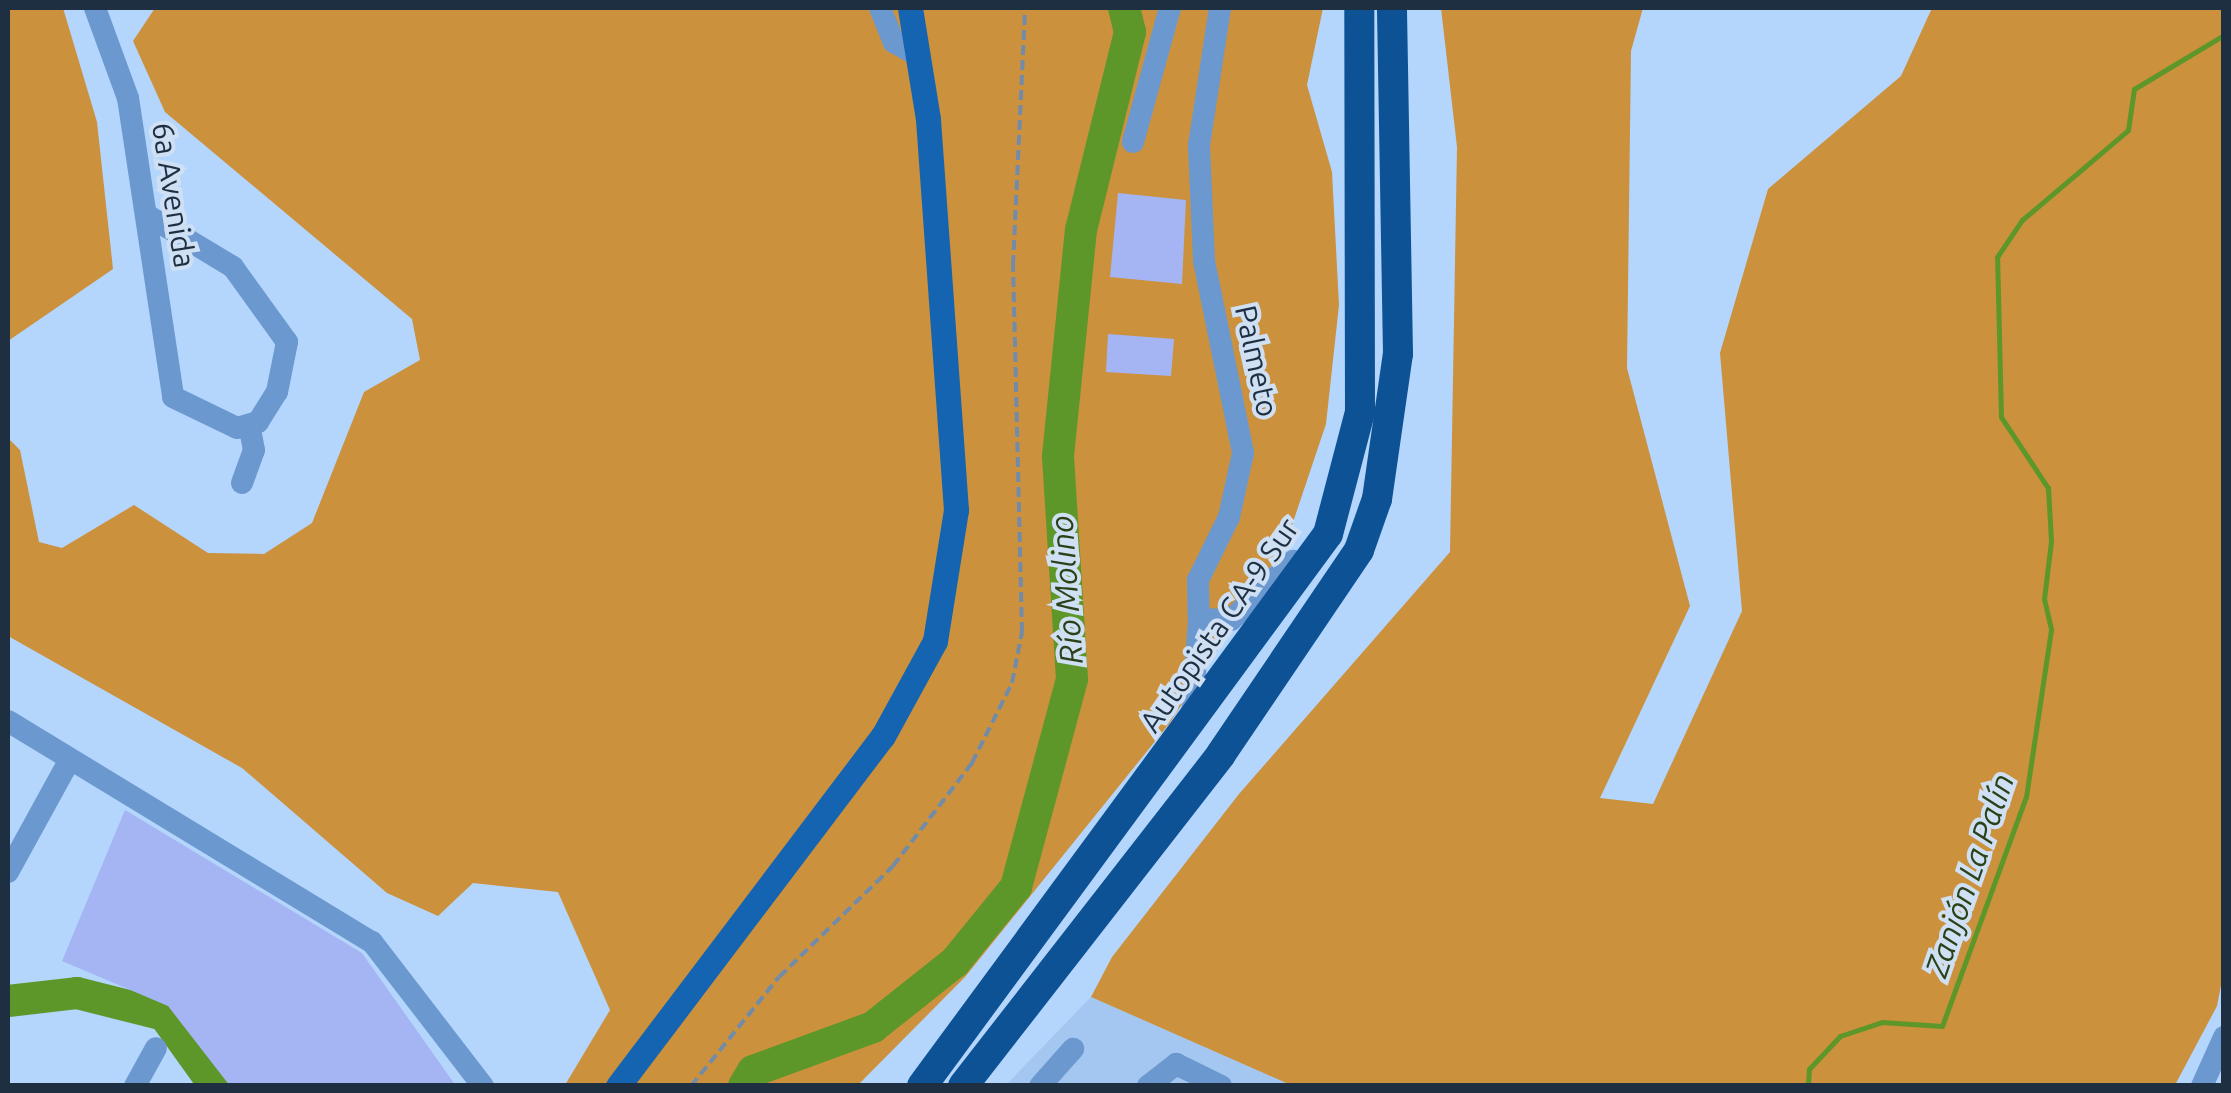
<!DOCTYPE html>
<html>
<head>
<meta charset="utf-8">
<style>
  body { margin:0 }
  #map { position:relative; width:2231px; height:1093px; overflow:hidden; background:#b4d5fc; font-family:Ubuntu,sans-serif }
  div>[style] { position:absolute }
  .built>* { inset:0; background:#a3c7f1 }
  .forest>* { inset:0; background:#cb913d }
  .stream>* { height:5px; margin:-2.5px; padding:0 2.5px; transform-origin:2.5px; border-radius:2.5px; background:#5d9729 }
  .river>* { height:32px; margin:-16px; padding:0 16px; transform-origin:16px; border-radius:16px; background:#5d9729 }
  .building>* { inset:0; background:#a5b5f4 }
  .path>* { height:4px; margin-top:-2px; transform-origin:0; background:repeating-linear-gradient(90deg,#718ba9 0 10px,transparent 0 15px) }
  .minor>* { height:22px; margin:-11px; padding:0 11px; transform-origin:11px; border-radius:11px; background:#6b99cf }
  .major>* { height:25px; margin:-12.5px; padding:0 12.5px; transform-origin:12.5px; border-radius:12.5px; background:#1464b2 }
  .highway>* { height:30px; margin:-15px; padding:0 15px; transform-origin:15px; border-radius:15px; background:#0d5295 }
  span { translate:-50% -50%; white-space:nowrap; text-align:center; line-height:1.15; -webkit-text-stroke:8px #d0e0f4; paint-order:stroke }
  .street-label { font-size:30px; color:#1f2f42 }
  .water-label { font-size:32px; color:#2b4218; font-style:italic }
  .frame { position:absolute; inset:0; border:10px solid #1f2f42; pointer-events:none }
</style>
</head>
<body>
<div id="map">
  <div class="built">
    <div style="clip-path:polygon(1091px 997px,1291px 1085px,1005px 1086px)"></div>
  </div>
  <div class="forest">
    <div style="clip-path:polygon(8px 8px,63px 8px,97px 122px,113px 269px,8px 341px)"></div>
    <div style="clip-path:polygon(155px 8px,1323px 8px,1307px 85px,1332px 172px,1339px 305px,1326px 424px,1286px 543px,1169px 724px,965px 977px,858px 1085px,565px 1085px,610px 1010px,558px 892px,473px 883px,438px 916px,387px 893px,242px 768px,8px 636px,8px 438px,20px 450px,39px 542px,62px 548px,134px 505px,208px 553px,264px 554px,312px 523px,364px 392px,420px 360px,412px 319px,165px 112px,133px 41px)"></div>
    <div style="clip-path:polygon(1441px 8px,1643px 8px,1631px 51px,1627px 368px,1690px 606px,1600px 798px,1653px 804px,1742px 611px,1720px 353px,1768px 189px,1901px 76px,1932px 8px,2223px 8px,2224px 970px,2217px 1006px,2175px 1085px,1291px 1085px,1091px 997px,1112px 957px,1239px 794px,1450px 552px,1457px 147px)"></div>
  </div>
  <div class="stream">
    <div style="left:1808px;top:1086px;width:17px;rotate:-87deg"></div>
    <div style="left:1809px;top:1069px;width:45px;rotate:-46.8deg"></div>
    <div style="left:1840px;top:1036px;width:44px;rotate:-18.4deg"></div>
    <div style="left:1882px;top:1022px;width:60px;rotate:3.8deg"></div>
    <div style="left:1942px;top:1026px;width:244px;rotate:-69.9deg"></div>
    <div style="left:2026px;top:797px;width:170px;rotate:-81.5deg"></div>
    <div style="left:2051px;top:629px;width:31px;rotate:-103deg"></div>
    <div style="left:2044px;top:599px;width:58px;rotate:-83.1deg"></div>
    <div style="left:2051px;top:541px;width:53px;rotate:-93.2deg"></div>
    <div style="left:2048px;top:488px;width:85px;rotate:-123.5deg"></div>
    <div style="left:2001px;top:417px;width:160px;rotate:-91.4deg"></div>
    <div style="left:1997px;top:257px;width:45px;rotate:-56deg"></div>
    <div style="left:2022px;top:220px;width:139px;rotate:-40.3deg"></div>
    <div style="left:2128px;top:130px;width:41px;rotate:-81.7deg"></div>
    <div style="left:2134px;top:89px;width:105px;rotate:-31deg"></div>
  </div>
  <div class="river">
    <div style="left:8px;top:1001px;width:69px;rotate:-6.6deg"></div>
    <div style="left:77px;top:993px;width:90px;rotate:14.2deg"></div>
    <div style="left:164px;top:1015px;width:87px;rotate:54.3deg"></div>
    <div style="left:744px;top:1086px;width:17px;rotate:-59deg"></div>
    <div style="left:753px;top:1071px;width:128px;rotate:-20.1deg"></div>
    <div style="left:873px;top:1027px;width:105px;rotate:-38.4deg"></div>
    <div style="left:955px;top:962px;width:97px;rotate:-50.9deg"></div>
    <div style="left:1016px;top:887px;width:215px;rotate:-74.9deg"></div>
    <div style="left:1072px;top:679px;width:223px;rotate:-93.6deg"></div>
    <div style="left:1058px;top:456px;width:227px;rotate:-84.2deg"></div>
    <div style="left:1081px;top:230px;width:204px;rotate:-76.1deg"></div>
    <div style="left:1130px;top:32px;width:25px;rotate:-104deg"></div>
  </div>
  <div class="building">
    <div style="clip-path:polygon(1118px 193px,1186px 200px,1182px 284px,1110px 277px)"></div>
    <div style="clip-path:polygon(1108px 334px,1174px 339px,1171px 376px,1106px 372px)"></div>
    <div style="clip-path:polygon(125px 810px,362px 953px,456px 1086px,230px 1086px,168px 1006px,62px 961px)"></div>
  </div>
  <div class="path">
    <div style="left:691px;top:1086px;width:140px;rotate:-51.1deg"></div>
    <div style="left:779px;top:977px;width:159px;rotate:-44.2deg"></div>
    <div style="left:893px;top:866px;width:130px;rotate:-52.5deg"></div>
    <div style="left:972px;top:763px;width:89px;rotate:-63.4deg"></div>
    <div style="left:1012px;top:683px;width:52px;rotate:-78.9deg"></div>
    <div style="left:1022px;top:632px;width:367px;rotate:-91.4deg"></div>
    <div style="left:1013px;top:265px;width:257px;rotate:-87.3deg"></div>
  </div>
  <div class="minor">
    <div style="left:95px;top:8px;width:96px;rotate:69.9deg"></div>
    <div style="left:128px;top:98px;width:302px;rotate:81.4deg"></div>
    <div style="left:173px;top:397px;width:71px;rotate:25.8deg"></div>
    <div style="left:237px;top:428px;width:22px;rotate:-16deg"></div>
    <div style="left:258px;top:422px;width:36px;rotate:-58deg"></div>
    <div style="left:277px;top:392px;width:51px;rotate:-78.7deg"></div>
    <div style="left:287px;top:342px;width:92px;rotate:-125.8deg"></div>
    <div style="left:233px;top:267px;width:97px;rotate:-148.9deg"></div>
    <div style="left:880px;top:8px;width:37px;rotate:68deg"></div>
    <div style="left:894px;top:42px;width:22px;rotate:30deg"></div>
    <div style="left:1220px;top:8px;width:140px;rotate:98.7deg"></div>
    <div style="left:1199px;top:146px;width:115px;rotate:87.5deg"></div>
    <div style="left:1204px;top:261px;width:196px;rotate:78.5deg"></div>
    <div style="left:1243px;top:453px;width:66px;rotate:102.3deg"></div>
    <div style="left:1229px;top:517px;width:70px;rotate:116.2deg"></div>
    <div style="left:1198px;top:580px;width:39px;rotate:89deg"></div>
    <div style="left:1199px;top:619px;width:32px;rotate:2deg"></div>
    <div style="left:1231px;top:620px;width:86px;rotate:-43.6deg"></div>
    <div style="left:1133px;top:142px;width:139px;rotate:-74.6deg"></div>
    <div style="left:242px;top:483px;width:35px;rotate:-70deg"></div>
    <div style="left:254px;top:450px;width:25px;rotate:-101deg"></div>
    <div style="left:1192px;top:715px;width:96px;rotate:-85.8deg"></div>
    <div style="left:8px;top:721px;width:426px;rotate:31.3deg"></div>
    <div style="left:372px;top:942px;width:182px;rotate:52.4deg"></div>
    <div style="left:8px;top:872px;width:127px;rotate:-61.2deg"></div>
    <div style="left:135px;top:1086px;width:43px;rotate:-61.1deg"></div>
    <div style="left:1040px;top:1086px;width:50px;rotate:-48.3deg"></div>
    <div style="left:1148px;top:1086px;width:36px;rotate:-38deg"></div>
    <div style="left:1176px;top:1064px;width:50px;rotate:26.1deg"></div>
    <div style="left:2202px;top:1086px;width:54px;rotate:-65.8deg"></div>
  </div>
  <div class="major">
    <div style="left:618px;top:1086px;width:439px;rotate:-52.9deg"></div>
    <div style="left:883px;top:736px;width:108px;rotate:-61.3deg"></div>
    <div style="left:935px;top:641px;width:133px;rotate:-80.9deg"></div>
    <div style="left:956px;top:510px;width:392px;rotate:-94.1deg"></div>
    <div style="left:928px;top:119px;width:112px;rotate:-99.2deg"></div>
  </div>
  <div class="highway">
    <div style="left:922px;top:1086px;width:685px;rotate:-53.67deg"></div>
    <div style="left:1328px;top:534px;width:126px;rotate:-75.3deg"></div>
    <div style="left:1360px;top:412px;width:404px;rotate:-90.1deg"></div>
    <div style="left:963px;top:1086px;width:420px;rotate:-52.1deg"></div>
    <div style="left:1221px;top:754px;width:246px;rotate:-55.9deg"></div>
    <div style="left:1359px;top:550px;width:54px;rotate:-70.6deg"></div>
    <div style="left:1377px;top:499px;width:147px;rotate:-81.8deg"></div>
    <div style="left:1398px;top:354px;width:346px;rotate:-91deg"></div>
  </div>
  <div class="street-label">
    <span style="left:174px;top:195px;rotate:81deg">6a Avenida</span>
    <span style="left:1257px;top:361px;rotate:78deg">Palmeto</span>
    <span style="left:1219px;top:625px;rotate:-55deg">Autopista CA-9 Sur</span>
  </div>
  <div class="water-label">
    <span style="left:1066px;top:590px;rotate:-94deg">Río Molino</span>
    <span style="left:1969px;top:875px;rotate:-71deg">Zanjón La Palín</span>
  </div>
  <div class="frame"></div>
</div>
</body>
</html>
